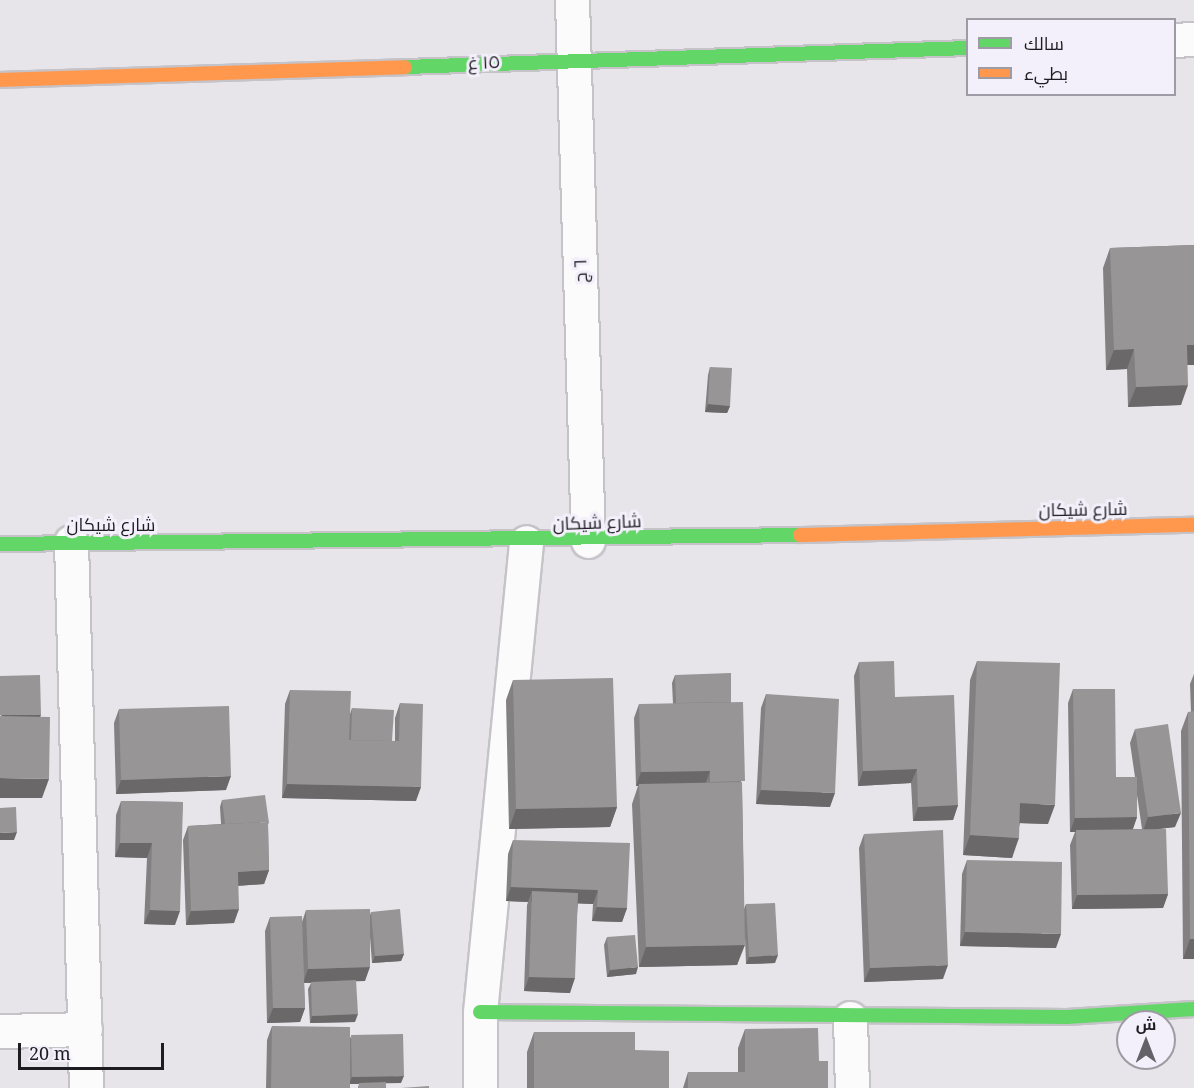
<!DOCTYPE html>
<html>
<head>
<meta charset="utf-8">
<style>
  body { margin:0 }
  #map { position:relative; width:1194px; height:1088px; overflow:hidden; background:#e7e5ea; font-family:"Noto Serif",Cairo,serif }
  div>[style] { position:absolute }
  .roads { filter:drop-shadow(2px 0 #c5c3c8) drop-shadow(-2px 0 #c5c3c8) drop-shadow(0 2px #c5c3c8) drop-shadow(0 -2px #c5c3c8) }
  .street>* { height:33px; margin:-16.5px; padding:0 16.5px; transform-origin:16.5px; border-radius:16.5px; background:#fbfbfc }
  .fast>* { height:14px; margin:-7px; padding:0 7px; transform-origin:7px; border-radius:7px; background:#63d668 }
  .slow>* { height:14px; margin:-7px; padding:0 7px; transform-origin:7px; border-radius:7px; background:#ff974d }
  .wall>* { inset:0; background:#828081 }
  .shaded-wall>* { inset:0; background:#6a6869 }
  .building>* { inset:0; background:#979596 }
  span { translate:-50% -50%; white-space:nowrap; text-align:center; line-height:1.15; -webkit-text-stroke:6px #f3effb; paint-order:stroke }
  .street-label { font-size:18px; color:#1d1c20 }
  .legend { position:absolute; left:966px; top:18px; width:210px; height:78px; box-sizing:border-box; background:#f3effb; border:2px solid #9d9ba3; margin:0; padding:8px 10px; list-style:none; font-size:18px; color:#1d1c20 }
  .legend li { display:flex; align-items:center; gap:12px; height:30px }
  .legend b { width:30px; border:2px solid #9d9ba3 }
  .north { position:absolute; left:1116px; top:1010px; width:60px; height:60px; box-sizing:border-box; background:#f3effb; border:2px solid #9d9ba3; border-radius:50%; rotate:0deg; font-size:16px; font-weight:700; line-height:24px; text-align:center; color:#1d1c20 }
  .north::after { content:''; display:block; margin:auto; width:21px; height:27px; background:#646267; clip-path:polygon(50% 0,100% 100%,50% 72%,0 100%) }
  .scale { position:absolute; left:18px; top:1043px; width:146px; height:27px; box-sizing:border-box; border:3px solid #1d1c20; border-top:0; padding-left:8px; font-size:18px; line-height:21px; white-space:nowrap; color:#1d1c20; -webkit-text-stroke:4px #f3effb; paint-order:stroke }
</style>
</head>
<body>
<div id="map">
  <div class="roads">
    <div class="street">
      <div style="left:572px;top:0;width:541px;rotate:88.31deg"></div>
      <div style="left:1174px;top:40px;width:20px;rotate:-3deg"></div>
      <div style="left:71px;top:542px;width:546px;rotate:88.43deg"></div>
      <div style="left:850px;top:1018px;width:70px;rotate:88.4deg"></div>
      <div style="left:0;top:1031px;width:85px;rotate:-1.3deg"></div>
      <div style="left:480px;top:1088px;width:76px;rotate:-90deg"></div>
      <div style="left:480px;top:1012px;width:472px;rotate:-84.4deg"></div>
    </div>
    <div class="fast">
      <div style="left:405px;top:67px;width:563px;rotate:-1.93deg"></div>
      <div style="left:0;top:544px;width:800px;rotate:-0.64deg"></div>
      <div style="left:480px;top:1012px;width:587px;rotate:0.49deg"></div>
      <div style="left:1067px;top:1017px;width:127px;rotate:-3.6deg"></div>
    </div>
    <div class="slow">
      <div style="left:0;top:80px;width:405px;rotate:-1.8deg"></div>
      <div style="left:800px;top:535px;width:394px;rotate:-1.5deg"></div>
    </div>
  </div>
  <div class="wall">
    <div style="clip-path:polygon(1194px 245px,1194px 365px,1187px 365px,1181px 405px,1128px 407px,1127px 369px,1106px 370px,1103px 268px,1110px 248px)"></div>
    <div style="clip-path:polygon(710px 367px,730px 406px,727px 413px,705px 412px,708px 375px)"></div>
    <div style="clip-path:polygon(977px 661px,1048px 824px,1020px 823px,1012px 858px,963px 855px,970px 680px)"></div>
    <div style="clip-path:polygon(859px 662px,895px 697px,958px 805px,953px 820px,913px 821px,911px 783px,858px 786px,854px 676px)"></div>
    <div style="clip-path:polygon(1194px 674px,1194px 959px,1183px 959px,1181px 731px,1188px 712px,1191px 712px,1190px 684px)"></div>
    <div style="clip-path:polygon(675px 675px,731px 702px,742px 790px,744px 909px,746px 904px,775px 963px,746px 964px,745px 938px,737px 965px,639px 967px,632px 804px,638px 786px,636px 786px,634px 718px,639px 704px,673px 704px,672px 683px)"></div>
    <div style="clip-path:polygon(513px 680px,617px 807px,610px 827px,509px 829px,506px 700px)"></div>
    <div style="clip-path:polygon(evenodd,1073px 689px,1116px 777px,1135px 777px,1130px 743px,1135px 729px,1175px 827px,1157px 829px,1168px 894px,1163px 908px,1072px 909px,1070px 845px,1075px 832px,1070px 832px,1068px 703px,1073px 689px,1137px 795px,1142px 829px,1133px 829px,1137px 817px,1137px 795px)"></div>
    <div style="clip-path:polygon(290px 690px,350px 714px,352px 708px,392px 741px,395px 741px,395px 718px,400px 703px,416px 801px,282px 798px,285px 704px)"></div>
    <div style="clip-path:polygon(766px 694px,830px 807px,756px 804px,761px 708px)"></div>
    <div style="clip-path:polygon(119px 709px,226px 790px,116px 794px,114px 723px)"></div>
    <div style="clip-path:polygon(222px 800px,268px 827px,269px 870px,264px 884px,238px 886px,234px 923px,186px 925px,183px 840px,188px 826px,221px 824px,220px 807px)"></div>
    <div style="clip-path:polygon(121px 801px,183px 802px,175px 925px,144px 924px,147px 858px,115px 857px,116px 815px)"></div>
    <div style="clip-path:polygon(864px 834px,943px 979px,864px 982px,859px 848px)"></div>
    <div style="clip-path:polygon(513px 840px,627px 908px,622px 922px,592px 921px,593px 904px,578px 903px,570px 993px,524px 991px,527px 905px,528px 902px,506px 901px,508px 854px)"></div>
    <div style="clip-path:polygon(967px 860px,1056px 948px,960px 946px,962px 874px)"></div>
    <div style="clip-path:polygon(306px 910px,370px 915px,371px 912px,404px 954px,401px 961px,372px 963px,370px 937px,365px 981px,356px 981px,355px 1022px,310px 1023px,308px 989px,311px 983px,304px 983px,305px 1008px,300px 1022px,267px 1023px,265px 931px,270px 917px,302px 922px)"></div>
    <div style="clip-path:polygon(607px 937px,636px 974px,607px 977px,604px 945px)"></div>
    <div style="clip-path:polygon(272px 1026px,350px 1037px,401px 1083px,386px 1083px,386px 1088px,358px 1088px,359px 1084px,350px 1084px,350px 1088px,266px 1088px,267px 1040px)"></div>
    <div style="clip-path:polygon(745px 1029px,819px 1061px,828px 1088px,738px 1072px,738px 1048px)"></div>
    <div style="clip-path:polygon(534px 1032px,669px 1088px,527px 1088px,527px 1052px)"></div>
    <div style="clip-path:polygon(688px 1072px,688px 1088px,683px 1088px)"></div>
  </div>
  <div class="shaded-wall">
    <div style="clip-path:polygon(1187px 345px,1194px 345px,1194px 365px,1179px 365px)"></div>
    <div style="clip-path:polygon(1134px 349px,1127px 369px,1106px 370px,1114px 350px)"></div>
    <div style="clip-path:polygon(1188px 385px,1181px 405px,1128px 407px,1136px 387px)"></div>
    <div style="clip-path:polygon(708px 404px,730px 406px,727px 413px,705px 412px)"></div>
    <div style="clip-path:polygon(0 715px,41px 715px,35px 729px)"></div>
    <div style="clip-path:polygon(917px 769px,911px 783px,858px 786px,863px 771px)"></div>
    <div style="clip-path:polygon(710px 771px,705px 785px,639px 784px,638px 786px,636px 786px,641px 772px)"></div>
    <div style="clip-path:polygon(231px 776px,226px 790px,116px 794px,121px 780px)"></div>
    <div style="clip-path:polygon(0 778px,49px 779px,42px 798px,0 798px)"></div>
    <div style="clip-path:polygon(287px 784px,421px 787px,416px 801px,282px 798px)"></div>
    <div style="clip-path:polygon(761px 790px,835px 793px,830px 807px,756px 804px)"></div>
    <div style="clip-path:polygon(1020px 803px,1055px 805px,1048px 824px,1013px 823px)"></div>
    <div style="clip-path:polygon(958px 805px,953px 820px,913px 821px,918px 807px)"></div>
    <div style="clip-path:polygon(617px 807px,610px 827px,509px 829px,516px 809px)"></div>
    <div style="clip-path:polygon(1181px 813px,1175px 827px,1143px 831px,1148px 817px)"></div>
    <div style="clip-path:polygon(1137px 817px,1132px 831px,1070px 832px,1075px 818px)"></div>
    <div style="clip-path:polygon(17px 832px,14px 840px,0 840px,0 833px)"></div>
    <div style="clip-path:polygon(970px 835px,1019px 838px,1012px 858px,963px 855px)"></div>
    <div style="clip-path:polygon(120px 843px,152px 843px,147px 858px,115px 857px)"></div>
    <div style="clip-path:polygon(269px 870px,264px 884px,233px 886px,238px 872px)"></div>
    <div style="clip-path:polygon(511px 887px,598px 890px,593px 904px,531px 902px,532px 891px,528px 902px,506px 901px)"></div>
    <div style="clip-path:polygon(1168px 894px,1163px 908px,1072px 909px,1077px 895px)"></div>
    <div style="clip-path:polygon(597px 907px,627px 908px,622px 922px,592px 921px)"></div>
    <div style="clip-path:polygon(239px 909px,234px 923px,186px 925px,191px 911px)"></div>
    <div style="clip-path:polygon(150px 910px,180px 911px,175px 925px,144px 924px)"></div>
    <div style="clip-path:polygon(965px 932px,1061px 934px,1056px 948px,960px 946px)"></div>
    <div style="clip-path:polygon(1190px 939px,1194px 939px,1194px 959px,1183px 959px)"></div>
    <div style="clip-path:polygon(745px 945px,737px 965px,639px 967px,646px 947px)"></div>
    <div style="clip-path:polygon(404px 954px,401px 961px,372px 963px,375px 956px)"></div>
    <div style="clip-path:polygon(778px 955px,775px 963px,746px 964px,749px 957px)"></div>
    <div style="clip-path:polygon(948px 965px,943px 979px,864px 982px,870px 968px)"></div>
    <div style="clip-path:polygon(370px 967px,365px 981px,303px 983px,308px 969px)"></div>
    <div style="clip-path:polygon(638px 967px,636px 974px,607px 977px,610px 970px)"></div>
    <div style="clip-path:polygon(529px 977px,575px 978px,570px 993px,524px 991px)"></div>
    <div style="clip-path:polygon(273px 1008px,305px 1008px,300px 1022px,267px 1023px)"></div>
    <div style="clip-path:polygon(358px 1014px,355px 1022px,310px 1023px,312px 1016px)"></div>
    <div style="clip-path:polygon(404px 1076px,401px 1083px,349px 1084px,352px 1077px)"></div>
  </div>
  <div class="building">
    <div style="clip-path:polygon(1194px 245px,1194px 345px,1187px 345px,1188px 385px,1136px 387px,1134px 349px,1114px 350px,1110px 248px)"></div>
    <div style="clip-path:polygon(710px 367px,732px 368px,730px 406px,708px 404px)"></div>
    <div style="clip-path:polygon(894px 661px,895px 697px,954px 695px,958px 805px,918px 807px,917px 769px,863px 771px,859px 662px)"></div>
    <div style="clip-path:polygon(977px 661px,1060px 663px,1055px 805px,1020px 803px,1019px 838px,970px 835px)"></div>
    <div style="clip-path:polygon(731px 673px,731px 702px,676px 703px,675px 675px)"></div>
    <div style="clip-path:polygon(40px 675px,41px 715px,0 715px,0 676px)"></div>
    <div style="clip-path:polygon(613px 678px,617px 807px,516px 809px,513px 680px)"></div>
    <div style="clip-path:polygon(1073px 689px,1115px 689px,1116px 777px,1137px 777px,1137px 817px,1075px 818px)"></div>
    <div style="clip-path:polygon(290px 690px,351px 691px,349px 740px,399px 741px,400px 703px,423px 704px,421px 787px,287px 784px)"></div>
    <div style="clip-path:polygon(766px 694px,839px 699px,835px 793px,761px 790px)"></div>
    <div style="clip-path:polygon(743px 702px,745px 781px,710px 782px,710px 771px,641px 772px,639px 704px)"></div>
    <div style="clip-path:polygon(229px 706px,231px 776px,121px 780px,119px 709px)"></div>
    <div style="clip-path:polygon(352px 708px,394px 710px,392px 741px,351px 740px)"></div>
    <div style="clip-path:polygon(1194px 711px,1194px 939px,1190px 939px,1188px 712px)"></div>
    <div style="clip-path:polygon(0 716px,50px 717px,49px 779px,0 778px)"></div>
    <div style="clip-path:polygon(1168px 724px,1181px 813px,1148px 817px,1135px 729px)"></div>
    <div style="clip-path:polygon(742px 782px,745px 945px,646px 947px,639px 784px)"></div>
    <div style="clip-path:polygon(265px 795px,269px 823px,268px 824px,268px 822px,225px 824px,222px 800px)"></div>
    <div style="clip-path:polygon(121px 801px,183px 802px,180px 911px,150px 910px,152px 843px,120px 843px)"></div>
    <div style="clip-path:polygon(16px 807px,17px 832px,0 833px,0 808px)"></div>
    <div style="clip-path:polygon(268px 822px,269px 870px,238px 872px,239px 909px,191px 911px,188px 826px)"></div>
    <div style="clip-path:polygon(1166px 829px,1168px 894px,1077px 895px,1076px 830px)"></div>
    <div style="clip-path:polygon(943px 830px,948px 965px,870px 968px,864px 834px)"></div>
    <div style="clip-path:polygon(513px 840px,630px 843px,627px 908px,597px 907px,598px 890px,511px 887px)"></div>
    <div style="clip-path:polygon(967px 860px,1062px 862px,1061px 934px,965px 932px)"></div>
    <div style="clip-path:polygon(532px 891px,578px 893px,575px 978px,529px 977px)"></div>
    <div style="clip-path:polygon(775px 903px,778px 955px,749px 957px,746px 904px)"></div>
    <div style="clip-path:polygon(370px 909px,370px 967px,308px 969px,306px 910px)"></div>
    <div style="clip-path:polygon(400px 909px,404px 954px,375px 956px,371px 912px)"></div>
    <div style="clip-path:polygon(302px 916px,305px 1008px,273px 1008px,270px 917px)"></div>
    <div style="clip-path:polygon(635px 935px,638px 967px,610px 970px,607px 937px)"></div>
    <div style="clip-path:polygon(356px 980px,358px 1014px,312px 1016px,311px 982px)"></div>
    <div style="clip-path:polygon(272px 1026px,350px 1027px,350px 1088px,271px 1088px)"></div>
    <div style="clip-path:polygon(818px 1028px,819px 1061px,828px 1061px,828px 1088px,688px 1088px,688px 1072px,745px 1072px,745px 1029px)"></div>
    <div style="clip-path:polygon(534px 1032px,635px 1032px,635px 1050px,669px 1051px,669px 1088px,534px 1088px)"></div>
    <div style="clip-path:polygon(403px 1034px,404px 1076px,352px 1077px,351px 1035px)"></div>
    <div style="clip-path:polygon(386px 1082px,386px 1088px,359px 1088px,359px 1083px)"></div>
    <div style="clip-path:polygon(429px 1086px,429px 1088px,401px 1088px)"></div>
  </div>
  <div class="street-label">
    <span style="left:484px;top:62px;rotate:-3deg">١٥ غ</span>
    <span style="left:580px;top:271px;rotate:-92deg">٦ ج</span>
    <span style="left:1083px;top:509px;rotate:-1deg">شارع شيكان</span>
    <span style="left:597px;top:522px;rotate:-2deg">شارع شيكان</span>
    <span style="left:111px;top:524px">شارع شيكان</span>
  </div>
  <ul class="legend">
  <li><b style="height:8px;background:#63d668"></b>سالك</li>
  <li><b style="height:8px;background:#ff974d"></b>بطيء</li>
  </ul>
  <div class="north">ش</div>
  <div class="scale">20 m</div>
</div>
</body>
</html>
